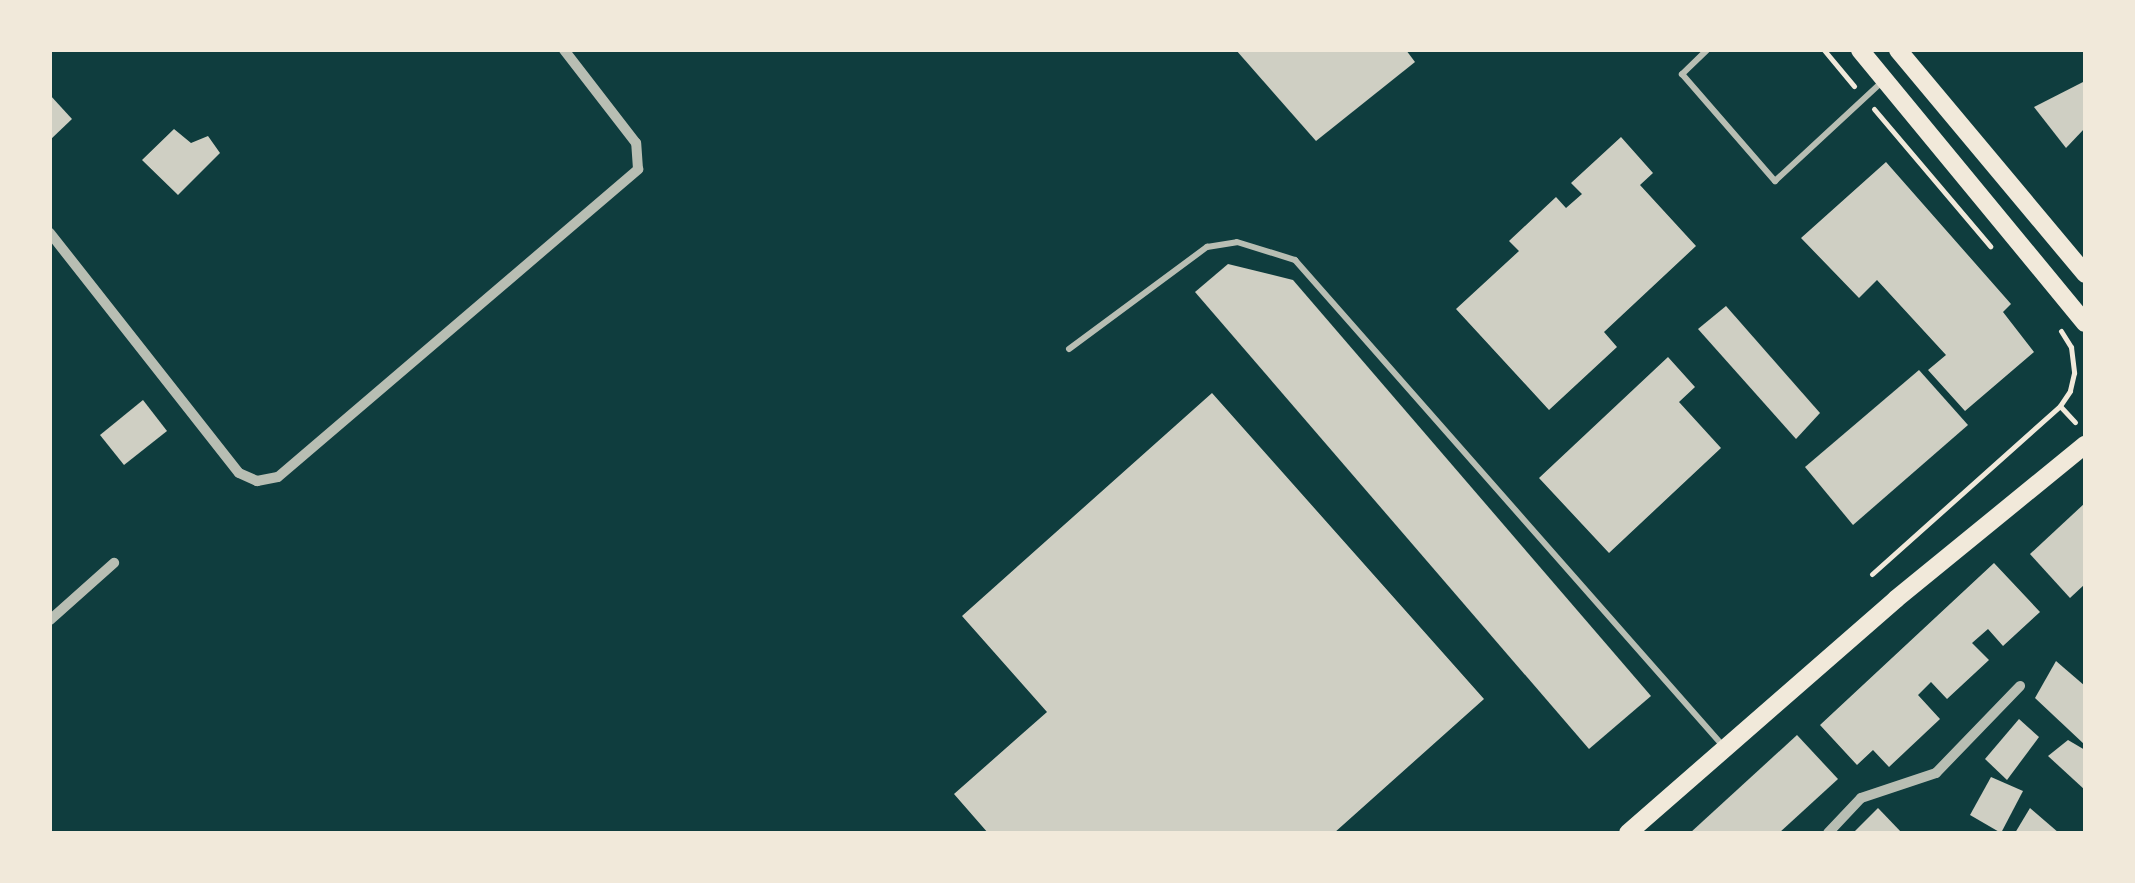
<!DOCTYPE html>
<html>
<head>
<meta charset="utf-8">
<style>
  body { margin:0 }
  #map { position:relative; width:2135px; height:883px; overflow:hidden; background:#0f3d3e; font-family:Rubik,sans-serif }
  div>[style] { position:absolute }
  .building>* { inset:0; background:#cfcfc3 }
  .path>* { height:5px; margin:-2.5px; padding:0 2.5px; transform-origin:2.5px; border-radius:2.5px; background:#f1e9da }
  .service>* { height:6px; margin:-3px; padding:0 3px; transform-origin:3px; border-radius:3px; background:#b8beb3 }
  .minor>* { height:10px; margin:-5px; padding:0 5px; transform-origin:5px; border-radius:5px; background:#b8beb3 }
  .primary>* { height:18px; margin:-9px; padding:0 9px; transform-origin:9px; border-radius:9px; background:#f1e9da }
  span { translate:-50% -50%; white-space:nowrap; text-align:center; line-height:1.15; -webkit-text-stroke:8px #f1e9da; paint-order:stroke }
  .frame { position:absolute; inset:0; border:52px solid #f1e9da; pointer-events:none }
</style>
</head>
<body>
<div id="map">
  <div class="building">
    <div style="clip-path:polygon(1236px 50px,1406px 50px,1415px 62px,1316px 141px)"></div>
    <div style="clip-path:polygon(2085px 81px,2085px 128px,2066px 148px,2034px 107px)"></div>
    <div style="clip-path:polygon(50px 95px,72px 119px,50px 140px)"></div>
    <div style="clip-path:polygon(174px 129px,191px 143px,208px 136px,220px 153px,178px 195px,142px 160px)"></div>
    <div style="clip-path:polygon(1621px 137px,1653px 173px,1640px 185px,1696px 246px,1604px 332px,1617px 347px,1549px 410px,1456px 309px,1519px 251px,1509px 241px,1556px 197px,1566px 208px,1582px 194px,1571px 183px)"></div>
    <div style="clip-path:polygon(1886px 162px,2011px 304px,2003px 312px,2034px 352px,1965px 411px,1928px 370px,1946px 355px,1877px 280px,1859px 298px,1801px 238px)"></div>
    <div style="clip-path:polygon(1228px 264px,1293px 280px,1651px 696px,1589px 749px,1195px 292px)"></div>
    <div style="clip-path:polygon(1726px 306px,1820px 413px,1796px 439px,1698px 329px)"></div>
    <div style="clip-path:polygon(1668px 357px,1695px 387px,1679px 402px,1721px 448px,1609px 553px,1539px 478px)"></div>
    <div style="clip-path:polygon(1919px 370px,1968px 425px,1853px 525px,1805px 467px)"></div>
    <div style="clip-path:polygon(1212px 393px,1484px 699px,1334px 833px,988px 833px,954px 794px,1047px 712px,962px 616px)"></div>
    <div style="clip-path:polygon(143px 400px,167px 431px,124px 465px,100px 435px)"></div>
    <div style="clip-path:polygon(2085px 503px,2085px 584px,2070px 598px,2030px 554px)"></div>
    <div style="clip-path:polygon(1994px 563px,2040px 612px,2003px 646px,1988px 629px,1972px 643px,1989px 660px,1947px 699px,1931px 682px,1918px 695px,1940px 719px,1889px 767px,1873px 750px,1857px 765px,1820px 725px)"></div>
    <div style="clip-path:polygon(2056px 661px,2085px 686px,2085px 745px,2035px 698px)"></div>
    <div style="clip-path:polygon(2019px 719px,2039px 737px,2007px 780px,1985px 759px)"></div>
    <div style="clip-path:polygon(1797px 735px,1838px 779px,1779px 833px,1690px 833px)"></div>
    <div style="clip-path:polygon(2068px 740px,2085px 750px,2085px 790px,2048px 756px)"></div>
    <div style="clip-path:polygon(1991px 777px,2023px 791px,2001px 833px,1970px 815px)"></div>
    <div style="clip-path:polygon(1878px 808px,1902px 833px,1853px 833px)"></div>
    <div style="clip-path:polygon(2030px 808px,2059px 833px,2015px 833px)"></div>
  </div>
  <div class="path">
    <div style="left:1824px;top:50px;width:47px;rotate:50.2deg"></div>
    <div style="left:1874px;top:109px;width:180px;rotate:49.7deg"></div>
    <div style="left:2061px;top:331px;width:19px;rotate:58deg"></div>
    <div style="left:2071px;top:347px;width:26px;rotate:83deg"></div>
    <div style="left:2074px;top:373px;width:18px;rotate:103deg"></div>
    <div style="left:2070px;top:391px;width:18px;rotate:124deg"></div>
    <div style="left:2060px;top:406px;width:22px;rotate:47deg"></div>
    <div style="left:1872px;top:574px;width:252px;rotate:-41.8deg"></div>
  </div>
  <div class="service">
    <div style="left:1707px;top:50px;width:35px;rotate:136deg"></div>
    <div style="left:1682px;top:74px;width:142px;rotate:49deg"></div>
    <div style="left:1775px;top:181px;width:144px;rotate:-42.8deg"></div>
    <div style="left:1069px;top:349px;width:172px;rotate:-36.5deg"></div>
    <div style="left:1207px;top:247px;width:30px;rotate:-9deg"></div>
    <div style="left:1237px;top:242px;width:61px;rotate:17.2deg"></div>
    <div style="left:1295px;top:260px;width:649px;rotate:48.62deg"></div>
  </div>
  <div class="minor">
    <div style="left:50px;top:233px;width:305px;rotate:51.8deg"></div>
    <div style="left:239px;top:473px;width:20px;rotate:24deg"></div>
    <div style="left:257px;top:481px;width:21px;rotate:-11deg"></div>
    <div style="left:278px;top:477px;width:474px;rotate:-40.5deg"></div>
    <div style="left:638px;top:169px;width:26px;rotate:-94deg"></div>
    <div style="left:636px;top:143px;width:118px;rotate:-127.7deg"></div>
    <div style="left:50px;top:620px;width:86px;rotate:-41.7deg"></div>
    <div style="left:1828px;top:833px;width:48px;rotate:-46.7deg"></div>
    <div style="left:1861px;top:798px;width:79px;rotate:-18.4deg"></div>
    <div style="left:1936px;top:773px;width:121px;rotate:-46deg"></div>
  </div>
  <div class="primary">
    <div style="left:1860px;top:50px;width:354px;rotate:50.5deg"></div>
    <div style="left:1898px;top:50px;width:292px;rotate:50.1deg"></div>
    <div style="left:1628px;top:833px;width:356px;rotate:-41.1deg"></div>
    <div style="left:1896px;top:599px;width:244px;rotate:-39.2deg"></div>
  </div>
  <div class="frame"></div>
</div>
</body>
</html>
